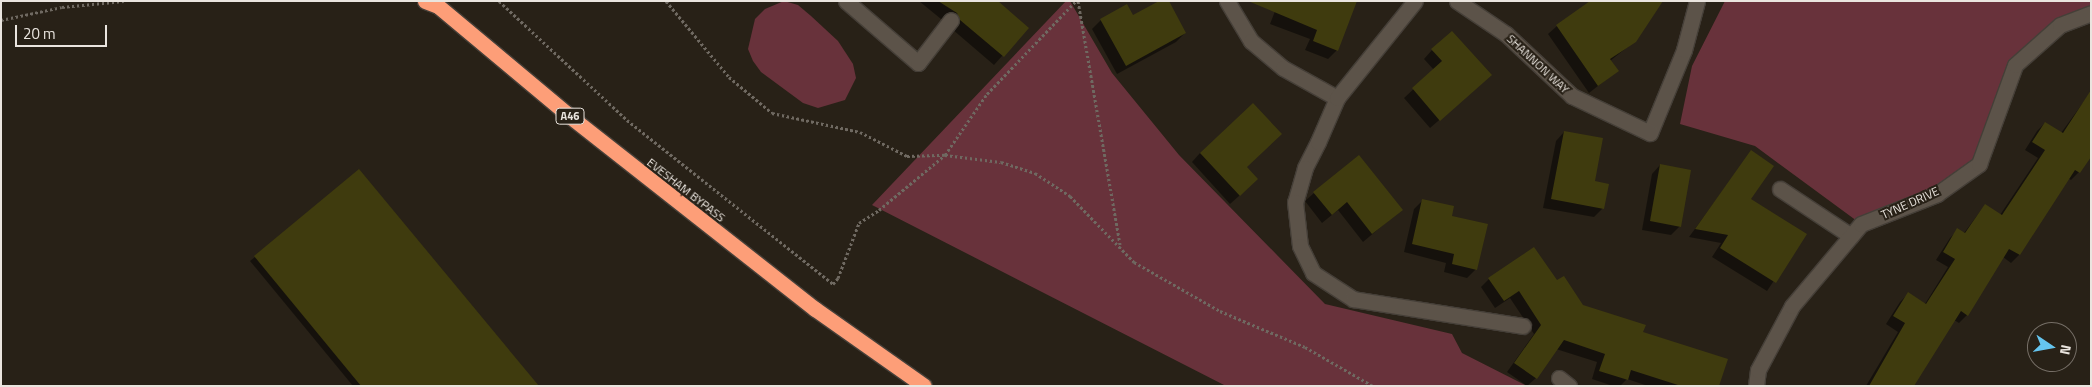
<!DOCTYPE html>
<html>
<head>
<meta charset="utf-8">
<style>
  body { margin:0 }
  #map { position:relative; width:2092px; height:387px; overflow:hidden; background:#282117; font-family:"Titillium Web",sans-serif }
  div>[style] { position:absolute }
  .green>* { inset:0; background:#68323b }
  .shadow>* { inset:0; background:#0007 }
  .building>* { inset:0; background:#3f3b0e }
  .path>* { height:3px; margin-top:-1.5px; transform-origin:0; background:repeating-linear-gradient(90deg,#6f6961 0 2.5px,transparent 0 5px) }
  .roads { filter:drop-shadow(1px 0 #453f38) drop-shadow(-1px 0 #453f38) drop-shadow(0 1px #453f38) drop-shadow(0 -1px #453f38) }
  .lane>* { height:15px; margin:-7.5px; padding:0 7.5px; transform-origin:7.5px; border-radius:7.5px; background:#5c5349 }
  .street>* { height:15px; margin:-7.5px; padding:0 7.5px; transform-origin:7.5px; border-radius:7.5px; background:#5c5349 }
  .highway>* { height:15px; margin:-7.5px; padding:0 7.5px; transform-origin:7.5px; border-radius:7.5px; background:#fd9e78 }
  span { translate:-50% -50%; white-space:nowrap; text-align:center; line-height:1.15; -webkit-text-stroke:4px #282117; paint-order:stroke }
  .shield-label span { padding:1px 4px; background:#282117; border:1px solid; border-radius:4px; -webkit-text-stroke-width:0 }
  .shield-label { font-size:11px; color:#eae5df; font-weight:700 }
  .street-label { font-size:12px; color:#eae5df }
  .frame { position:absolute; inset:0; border:2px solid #eae5df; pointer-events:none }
  .north { position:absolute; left:2027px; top:322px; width:50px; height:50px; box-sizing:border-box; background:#282117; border:1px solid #766f67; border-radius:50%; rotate:102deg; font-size:14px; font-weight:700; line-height:20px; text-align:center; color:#eae5df }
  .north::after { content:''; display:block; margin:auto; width:18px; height:22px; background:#65c5ef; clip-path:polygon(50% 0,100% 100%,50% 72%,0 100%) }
  .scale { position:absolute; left:15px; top:25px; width:92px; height:22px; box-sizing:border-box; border:2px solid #eae5df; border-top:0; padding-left:6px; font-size:15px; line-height:18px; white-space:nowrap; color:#eae5df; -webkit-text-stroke:4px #282117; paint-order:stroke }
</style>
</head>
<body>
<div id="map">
  <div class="green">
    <div style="clip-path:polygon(784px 1px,798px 5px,811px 16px,838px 41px,853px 64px,856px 78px,845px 100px,818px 108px,803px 103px,761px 72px,753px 61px,748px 49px,755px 19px,765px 9px)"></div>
    <div style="clip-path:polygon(1066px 1px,1070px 1px,1112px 73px,1179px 155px,1325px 304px,1452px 334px,1462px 353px,1527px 386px,1226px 386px,872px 205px)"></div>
    <div style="clip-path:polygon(1725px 1px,2091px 1px,2091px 13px,2015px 65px,1979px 164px,1861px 224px,1755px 146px,1680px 124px,1692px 66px)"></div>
  </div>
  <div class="shadow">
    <div style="clip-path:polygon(919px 1px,996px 1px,1027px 28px,994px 65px,952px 29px,948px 21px,941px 19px)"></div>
    <div style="clip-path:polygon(1279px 1px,1356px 1px,1337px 50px,1328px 59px,1305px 50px,1310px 39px,1270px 24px)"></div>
    <div style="clip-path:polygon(1132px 17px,1185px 33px,1176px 42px,1117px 74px,1092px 29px,1101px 20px)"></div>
    <div style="clip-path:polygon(1557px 26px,1635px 41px,1610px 61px,1617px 71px,1589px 93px,1548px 34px)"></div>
    <div style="clip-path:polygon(1432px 50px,1481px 84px,1430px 128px,1404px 98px,1434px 70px,1424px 59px)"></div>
    <div style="clip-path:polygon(2085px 100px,2079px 172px,2071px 180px,2068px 178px,2019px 255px,2011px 263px,2003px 257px,1967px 315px,1959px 323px,1954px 320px,1911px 386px,1866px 386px,1898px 332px,1886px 324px,1900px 302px,1908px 294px,1925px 304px,1948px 267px,1936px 260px,1950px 238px,1958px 230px,1964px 233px,1985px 205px,2000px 215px,2038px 158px,2025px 150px,2037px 131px,2045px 123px,2061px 133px)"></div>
    <div style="clip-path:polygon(1564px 132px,1594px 182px,1603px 208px,1594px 217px,1543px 208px,1556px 141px)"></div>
    <div style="clip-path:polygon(1751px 152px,1749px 200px,1805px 234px,1767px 291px,1712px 257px,1721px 243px,1689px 237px)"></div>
    <div style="clip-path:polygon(1200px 153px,1245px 167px,1248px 188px,1230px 204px,1192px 162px)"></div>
    <div style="clip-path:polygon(1660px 165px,1680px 226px,1671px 235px,1642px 230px,1652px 174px)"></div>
    <div style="clip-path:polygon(1314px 193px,1401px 210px,1363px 242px,1338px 210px,1322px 223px,1305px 201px)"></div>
    <div style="clip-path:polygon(1423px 200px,1450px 217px,1476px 269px,1467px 278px,1444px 272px,1446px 263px,1404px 252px,1414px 209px)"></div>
    <div style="clip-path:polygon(255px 257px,537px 386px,353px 386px,250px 261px)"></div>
    <div style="clip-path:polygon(1489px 279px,1557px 282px,1582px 306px,1642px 332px,1718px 386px,1648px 386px,1627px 379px,1620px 386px,1613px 386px,1592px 379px,1597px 362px,1556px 349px,1536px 378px,1527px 386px,1507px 372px,1534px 334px,1510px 298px,1495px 308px,1481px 287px)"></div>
  </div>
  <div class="building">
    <div style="clip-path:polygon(938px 1px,998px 1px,1029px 28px,1004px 57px,960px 20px,957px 13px)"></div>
    <div style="clip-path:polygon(1159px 1px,1169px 1px,1186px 33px,1126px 66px,1100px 19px,1127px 4px,1133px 15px)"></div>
    <div style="clip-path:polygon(1248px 1px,1357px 1px,1338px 51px,1313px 41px,1317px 30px)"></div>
    <div style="clip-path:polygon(1590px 1px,1663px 1px,1636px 42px,1610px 59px,1619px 71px,1598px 86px,1556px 25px)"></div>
    <div style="clip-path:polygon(1452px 31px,1492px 75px,1440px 121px,1412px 88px,1442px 61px,1431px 49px)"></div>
    <div style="clip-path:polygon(2091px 90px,2091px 157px,2080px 173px,2075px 170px,2020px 255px,2009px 249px,1968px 316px,1961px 311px,1914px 386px,1869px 386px,1905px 323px,1893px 316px,1908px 292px,1926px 304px,1955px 259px,1943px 252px,1957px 228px,1965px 233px,1985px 204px,2002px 215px,2045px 150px,2032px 142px,2045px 122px,2063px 133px)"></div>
    <div style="clip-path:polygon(1253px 103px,1282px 134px,1247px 167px,1258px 179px,1240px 196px,1200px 153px)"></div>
    <div style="clip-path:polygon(1564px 131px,1603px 138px,1595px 181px,1609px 184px,1604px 209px,1551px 199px)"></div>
    <div style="clip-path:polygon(1751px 150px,1774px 166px,1751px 199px,1807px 234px,1776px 283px,1720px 248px,1728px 235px,1695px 229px)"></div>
    <div style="clip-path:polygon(1359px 155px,1403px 210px,1372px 234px,1347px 202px,1332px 215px,1313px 192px)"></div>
    <div style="clip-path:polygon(1660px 164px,1691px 170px,1681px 227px,1650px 221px)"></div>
    <div style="clip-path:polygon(359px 169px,539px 386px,361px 386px,254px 256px)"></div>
    <div style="clip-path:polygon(1422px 199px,1454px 206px,1452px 216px,1488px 224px,1477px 270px,1452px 264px,1454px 254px,1412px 244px)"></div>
    <div style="clip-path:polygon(1534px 247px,1557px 280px,1564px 276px,1583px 305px,1646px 325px,1643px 332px,1728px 359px,1719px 386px,1681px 386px,1631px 370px,1628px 380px,1599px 371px,1605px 354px,1564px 340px,1537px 379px,1514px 363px,1541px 325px,1519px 291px,1504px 301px,1488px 278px)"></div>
  </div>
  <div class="path">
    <div style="left:499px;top:1px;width:175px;rotate:42.9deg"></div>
    <div style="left:627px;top:120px;width:263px;rotate:38.5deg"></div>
    <div style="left:833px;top:284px;width:8px;rotate:-50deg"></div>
    <div style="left:838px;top:278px;width:59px;rotate:-69.1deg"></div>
    <div style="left:859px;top:223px;width:24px;rotate:-33deg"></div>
    <div style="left:879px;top:210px;width:86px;rotate:-39.8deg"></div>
    <div style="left:945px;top:155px;width:74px;rotate:-55.5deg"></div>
    <div style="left:987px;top:94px;width:129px;rotate:-46.3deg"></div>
    <div style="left:666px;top:1px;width:99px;rotate:50.3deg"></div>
    <div style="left:729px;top:77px;width:56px;rotate:39.9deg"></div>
    <div style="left:772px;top:113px;width:90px;rotate:12.2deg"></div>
    <div style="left:860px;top:132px;width:53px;rotate:27.1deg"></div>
    <div style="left:907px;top:156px;width:38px;rotate:-2deg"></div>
    <div style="left:945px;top:155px;width:56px;rotate:7.1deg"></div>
    <div style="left:1001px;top:162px;width:36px;rotate:18deg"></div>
    <div style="left:1035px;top:173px;width:42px;rotate:33.3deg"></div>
    <div style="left:1070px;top:196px;width:92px;rotate:45.9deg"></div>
    <div style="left:1134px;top:262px;width:99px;rotate:29.7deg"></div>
    <div style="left:1220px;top:311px;width:92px;rotate:23deg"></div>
    <div style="left:1305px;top:347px;width:78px;rotate:29.8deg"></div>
    <div style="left:1078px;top:1px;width:247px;rotate:80.2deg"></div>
    <div style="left:1px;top:20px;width:62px;rotate:-12deg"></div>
    <div style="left:62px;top:7px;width:62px;rotate:-5.5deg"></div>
  </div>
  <div class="roads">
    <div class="lane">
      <div style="left:846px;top:1px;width:95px;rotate:40.7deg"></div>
      <div style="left:918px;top:63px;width:54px;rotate:-52.5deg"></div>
      <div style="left:1650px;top:133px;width:90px;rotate:-67.7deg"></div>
      <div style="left:1684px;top:50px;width:51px;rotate:-75.1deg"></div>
      <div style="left:1318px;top:142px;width:29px;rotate:117deg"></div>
      <div style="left:1305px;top:168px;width:35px;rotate:106deg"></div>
      <div style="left:1295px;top:202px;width:44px;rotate:83.5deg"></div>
      <div style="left:1300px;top:246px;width:30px;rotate:64deg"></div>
      <div style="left:1313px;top:273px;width:48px;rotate:33deg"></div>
      <div style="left:1353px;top:299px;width:172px;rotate:9deg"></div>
      <div style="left:1780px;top:189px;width:85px;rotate:33.5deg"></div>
      <div style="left:1559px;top:378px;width:13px;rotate:39deg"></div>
    </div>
    <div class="street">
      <div style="left:1227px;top:1px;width:47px;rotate:59deg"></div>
      <div style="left:1251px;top:41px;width:42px;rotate:40.2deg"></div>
      <div style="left:1283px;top:68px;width:62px;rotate:29.1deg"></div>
      <div style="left:1457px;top:1px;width:59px;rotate:34deg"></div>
      <div style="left:1506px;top:34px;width:91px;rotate:43.2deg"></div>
      <div style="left:1572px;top:96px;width:86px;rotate:25.4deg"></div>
      <div style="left:1318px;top:142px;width:48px;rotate:-66.6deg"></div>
      <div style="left:1337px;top:98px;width:124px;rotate:-51.2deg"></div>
      <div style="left:1756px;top:386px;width:16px;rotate:-83deg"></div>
      <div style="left:1758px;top:370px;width:72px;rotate:-62deg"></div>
      <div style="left:1792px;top:306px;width:107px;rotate:-49.9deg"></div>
      <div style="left:1861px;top:224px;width:82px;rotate:-21.5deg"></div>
      <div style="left:1937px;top:194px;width:52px;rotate:-35.5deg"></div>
      <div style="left:1979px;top:164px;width:105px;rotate:-70deg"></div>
      <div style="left:2015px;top:65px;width:60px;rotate:-41.6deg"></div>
      <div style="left:2060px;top:25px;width:33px;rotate:-21deg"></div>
    </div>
    <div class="highway">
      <div style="left:425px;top:1px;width:14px;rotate:21deg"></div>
      <div style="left:438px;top:6px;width:168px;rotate:39.9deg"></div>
      <div style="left:567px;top:114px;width:315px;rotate:38.2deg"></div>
      <div style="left:815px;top:309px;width:133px;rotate:35.2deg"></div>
    </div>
  </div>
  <div class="shield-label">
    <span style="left:570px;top:116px">A46</span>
  </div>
  <div class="street-label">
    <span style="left:1538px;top:64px;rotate:43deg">SHANNON WAY</span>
    <span style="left:686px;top:190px;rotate:38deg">EVESHAM BYPASS</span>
    <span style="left:1910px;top:203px;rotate:-24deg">TYNE DRIVE</span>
  </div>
  <div class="frame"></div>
  <div class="north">N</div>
  <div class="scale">20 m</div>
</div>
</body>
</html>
